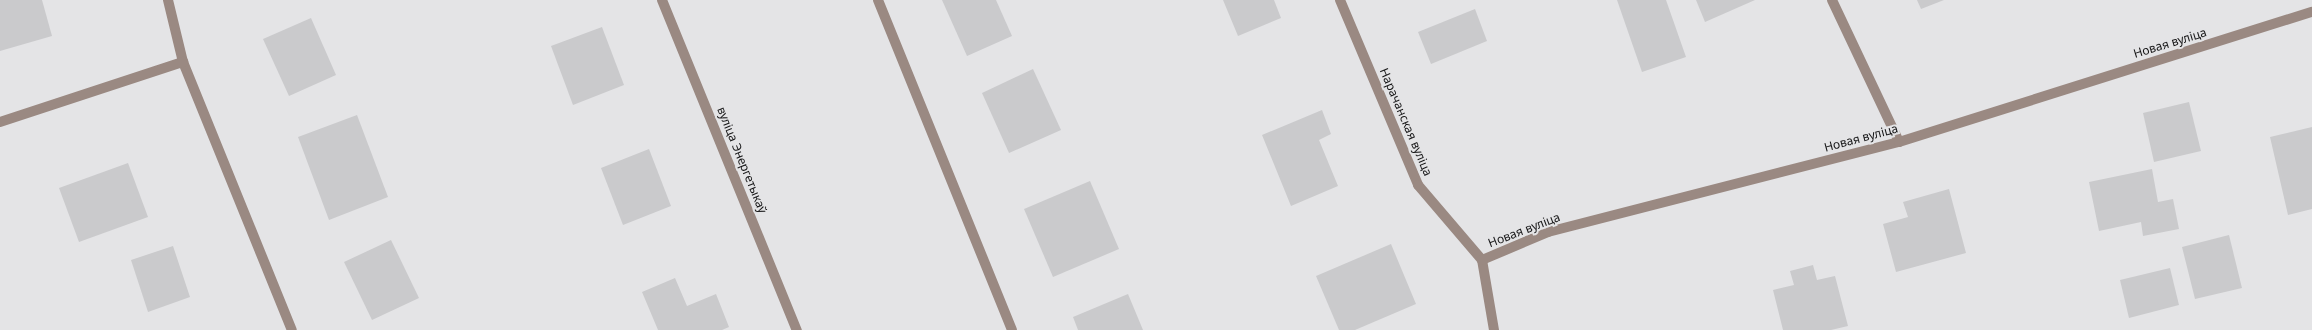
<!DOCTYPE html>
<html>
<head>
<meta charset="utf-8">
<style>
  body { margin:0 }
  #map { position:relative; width:2312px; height:330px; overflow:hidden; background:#e4e4e6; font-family:"Noto Sans",sans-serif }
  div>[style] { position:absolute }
  .building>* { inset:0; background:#cacacc }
  .street>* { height:10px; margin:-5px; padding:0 5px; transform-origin:5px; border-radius:5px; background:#9a8982 }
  span { translate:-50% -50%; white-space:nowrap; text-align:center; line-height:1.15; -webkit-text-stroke:4px #e4e4e6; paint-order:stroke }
  .street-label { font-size:12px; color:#151516 }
</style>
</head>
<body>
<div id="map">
  <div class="building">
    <div style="clip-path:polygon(0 0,42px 0,52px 36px,0 51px)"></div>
    <div style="clip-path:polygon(942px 0,996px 0,1012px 36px,967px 56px)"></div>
    <div style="clip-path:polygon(1223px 0,1274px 0,1281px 18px,1238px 36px)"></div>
    <div style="clip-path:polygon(1617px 0,1666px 0,1686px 57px,1642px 72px)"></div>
    <div style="clip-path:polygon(1696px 0,1755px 0,1705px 22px)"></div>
    <div style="clip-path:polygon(1917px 0,1944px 0,1921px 9px)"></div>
    <div style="clip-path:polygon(1475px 9px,1487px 41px,1431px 64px,1418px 32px)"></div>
    <div style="clip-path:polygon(311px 18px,336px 75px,289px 96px,263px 39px)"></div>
    <div style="clip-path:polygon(602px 27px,624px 85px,573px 105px,551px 46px)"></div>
    <div style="clip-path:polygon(1033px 69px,1061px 130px,1009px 153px,982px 93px)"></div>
    <div style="clip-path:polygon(2189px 102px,2201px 151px,2154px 162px,2143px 113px)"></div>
    <div style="clip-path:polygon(1322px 110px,1331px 134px,1319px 140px,1338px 186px,1291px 206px,1262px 135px)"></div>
    <div style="clip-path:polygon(357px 115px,388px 197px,329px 220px,298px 137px)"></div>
    <div style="clip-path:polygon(2312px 127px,2312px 209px,2288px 215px,2270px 137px)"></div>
    <div style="clip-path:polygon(649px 149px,671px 206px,623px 225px,601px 168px)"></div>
    <div style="clip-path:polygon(128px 163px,148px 217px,79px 242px,59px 188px)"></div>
    <div style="clip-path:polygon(2152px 169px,2158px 202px,2173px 199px,2179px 229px,2143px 236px,2141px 222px,2099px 231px,2089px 182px)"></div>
    <div style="clip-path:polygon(1090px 181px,1119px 249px,1053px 277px,1024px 209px)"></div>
    <div style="clip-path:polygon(1949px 189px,1966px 253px,1896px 272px,1883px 224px,1908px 217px,1903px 202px)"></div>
    <div style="clip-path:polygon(2229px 235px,2242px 288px,2195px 299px,2182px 247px)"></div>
    <div style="clip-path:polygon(391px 240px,419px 298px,372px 320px,344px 262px)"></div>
    <div style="clip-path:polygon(1391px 244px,1416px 304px,1355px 330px,1339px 330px,1316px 276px)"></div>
    <div style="clip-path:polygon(173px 246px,190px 297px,148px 312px,131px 260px)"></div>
    <div style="clip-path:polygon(1813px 265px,1817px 280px,1835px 276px,1848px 326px,1831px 330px,1783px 330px,1773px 290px,1794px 285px,1790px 271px)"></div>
    <div style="clip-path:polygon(2170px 268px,2179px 305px,2129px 318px,2120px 280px)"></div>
    <div style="clip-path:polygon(675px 278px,687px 306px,716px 294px,729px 327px,722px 330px,658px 330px,642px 292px)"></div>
    <div style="clip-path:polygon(1128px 294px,1143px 330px,1078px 330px,1073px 317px)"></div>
  </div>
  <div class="street">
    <div style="left:168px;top:0;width:64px;rotate:76.4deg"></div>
    <div style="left:183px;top:62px;width:289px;rotate:67.9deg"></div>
    <div style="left:662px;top:0;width:357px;rotate:67.8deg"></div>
    <div style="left:878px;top:0;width:356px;rotate:67.9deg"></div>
    <div style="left:1340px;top:0;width:201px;rotate:67.1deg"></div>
    <div style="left:1418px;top:185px;width:99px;rotate:49.5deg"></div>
    <div style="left:1832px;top:0;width:157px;rotate:64.7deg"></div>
    <div style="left:0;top:122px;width:193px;rotate:-18.2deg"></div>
    <div style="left:1494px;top:330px;width:71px;rotate:-99.7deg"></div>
    <div style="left:1482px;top:260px;width:72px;rotate:-23deg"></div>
    <div style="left:1548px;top:232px;width:362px;rotate:-14.4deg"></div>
    <div style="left:1899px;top:142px;width:433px;rotate:-17.5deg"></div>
  </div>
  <div class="street-label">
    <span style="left:2170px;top:43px;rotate:-17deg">Новая вуліца</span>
    <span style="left:1406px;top:122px;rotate:67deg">Нарачанская вуліца</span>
    <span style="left:1861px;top:138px;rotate:-15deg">Новая вуліца</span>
    <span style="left:742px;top:160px;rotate:68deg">вуліца Энергетыкаў</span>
    <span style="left:1524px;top:230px;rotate:-21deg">Новая вуліца</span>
  </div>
</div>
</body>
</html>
